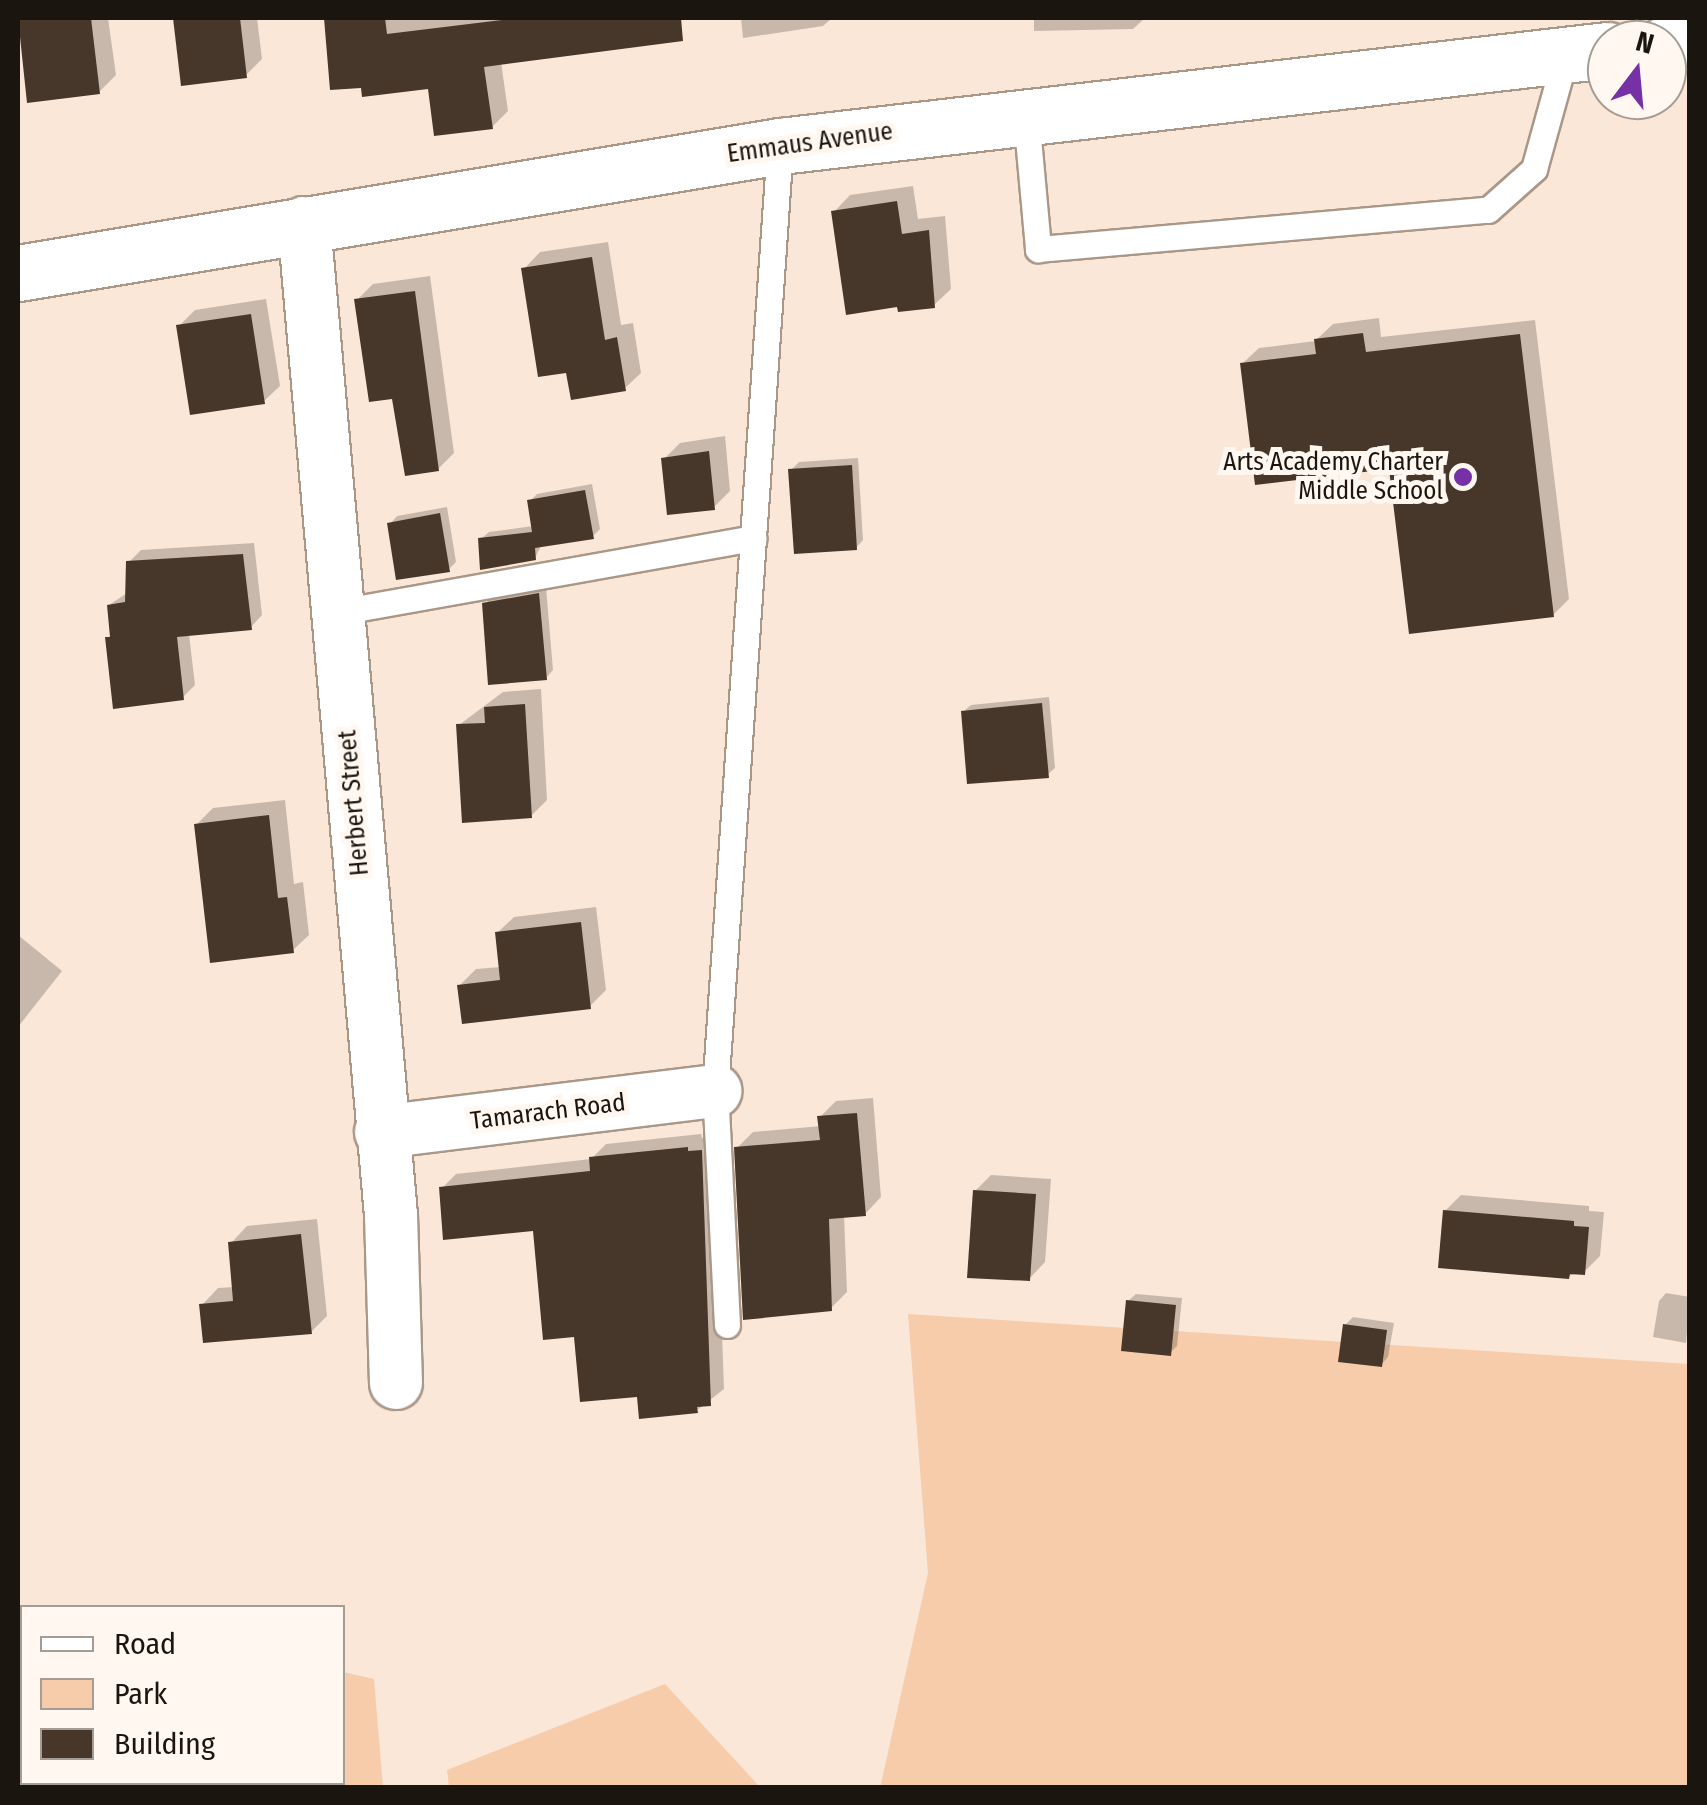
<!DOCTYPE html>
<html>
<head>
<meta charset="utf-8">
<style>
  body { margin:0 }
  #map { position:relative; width:1707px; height:1805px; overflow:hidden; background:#fbe7d7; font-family:"Fira Sans Condensed",sans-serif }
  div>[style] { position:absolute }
  .green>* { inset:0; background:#f7ccaa }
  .shadow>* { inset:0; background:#0003 }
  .building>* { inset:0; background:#46372a }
  .roads { filter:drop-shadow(2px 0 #a99788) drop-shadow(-2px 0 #a99788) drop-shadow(0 2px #a99788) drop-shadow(0 -2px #a99788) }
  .lane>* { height:25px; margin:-12.5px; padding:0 12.5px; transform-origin:12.5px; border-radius:12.5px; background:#fff }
  .street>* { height:52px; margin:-26px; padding:0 26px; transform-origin:26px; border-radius:26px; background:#fff }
  .secondary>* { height:55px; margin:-27.5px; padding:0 27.5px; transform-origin:27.5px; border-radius:27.5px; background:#fff }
  .dots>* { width:28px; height:28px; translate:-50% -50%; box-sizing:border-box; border:5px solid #fff7f0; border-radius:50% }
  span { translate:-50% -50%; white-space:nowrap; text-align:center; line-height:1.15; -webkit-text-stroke:10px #fff7f0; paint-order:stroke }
  .street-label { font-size:25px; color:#1b150f }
  .poi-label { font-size:25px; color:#1b150f }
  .right { translate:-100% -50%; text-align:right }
  .frame { position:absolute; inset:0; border:20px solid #1b150f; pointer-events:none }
  .legend { position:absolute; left:20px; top:1605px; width:325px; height:180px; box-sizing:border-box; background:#fff7f0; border:2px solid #a49d96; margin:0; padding:12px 18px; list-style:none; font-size:30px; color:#1b150f }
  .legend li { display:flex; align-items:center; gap:20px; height:50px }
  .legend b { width:50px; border:2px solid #a49d96 }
  .north { position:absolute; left:1587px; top:20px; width:100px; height:100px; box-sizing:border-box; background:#fff7f0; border:2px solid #a49d96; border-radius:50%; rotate:16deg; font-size:28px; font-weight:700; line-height:40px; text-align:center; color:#1b150f }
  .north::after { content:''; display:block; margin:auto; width:35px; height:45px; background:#7531a5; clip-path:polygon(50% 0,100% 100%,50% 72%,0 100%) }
</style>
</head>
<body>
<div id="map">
  <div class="green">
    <div style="clip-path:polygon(908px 1314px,1689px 1364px,1689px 1787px,880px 1788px,928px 1573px)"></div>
    <div style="clip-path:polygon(22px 1658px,22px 1782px,342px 1782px,343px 1672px,374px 1679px,383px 1787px,18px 1787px,18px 1660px)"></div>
    <div style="clip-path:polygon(665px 1684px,760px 1787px,449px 1787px,447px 1770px)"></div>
  </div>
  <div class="shadow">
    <div style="clip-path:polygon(19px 18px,108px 18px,116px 75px,99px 92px,29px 100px)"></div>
    <div style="clip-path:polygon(175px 18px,257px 18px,262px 59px,246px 75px,183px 83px)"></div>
    <div style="clip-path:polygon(326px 18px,673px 18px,674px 26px,501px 62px,508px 111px,492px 127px,430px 87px,333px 88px)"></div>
    <div style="clip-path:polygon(741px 18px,832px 18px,823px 26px,743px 38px)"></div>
    <div style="clip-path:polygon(1034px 18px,1145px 18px,1133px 29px,1034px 31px)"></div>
    <div style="clip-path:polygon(913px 186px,918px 219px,945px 216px,951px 289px,934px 305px,834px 212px,850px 195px)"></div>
    <div style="clip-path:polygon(608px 242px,621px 325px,633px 323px,641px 373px,624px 389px,568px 370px,524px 269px,540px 252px)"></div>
    <div style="clip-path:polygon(430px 276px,454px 453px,438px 469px,394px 396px,357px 300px,373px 284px)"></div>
    <div style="clip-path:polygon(266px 299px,280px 386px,263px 402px,179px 326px,195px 310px)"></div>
    <div style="clip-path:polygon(1379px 318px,1381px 337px,1535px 320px,1569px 599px,1553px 615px,1391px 467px,1242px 364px,1259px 348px,1315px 341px,1333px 324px)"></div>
    <div style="clip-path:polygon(725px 436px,730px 491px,714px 507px,664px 459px,680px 443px)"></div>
    <div style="clip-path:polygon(858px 458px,863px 540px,856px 548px,791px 470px,799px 462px)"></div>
    <div style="clip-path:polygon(592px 484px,600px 529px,592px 537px,542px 544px,535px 558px,481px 539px,489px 532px,533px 526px,530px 501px,537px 494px)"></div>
    <div style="clip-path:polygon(447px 507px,456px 562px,449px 569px,390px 524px,397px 516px)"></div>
    <div style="clip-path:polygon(254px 543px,262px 615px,251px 627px,189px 634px,195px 685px,183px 697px,108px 638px,113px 633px,109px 605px,127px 593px,129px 562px,141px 550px)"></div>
    <div style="clip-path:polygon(546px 587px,553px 670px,546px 678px,485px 604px,493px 596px)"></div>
    <div style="clip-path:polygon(541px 689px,547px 800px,531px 816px,459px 725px,503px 692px)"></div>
    <div style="clip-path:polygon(1049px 697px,1055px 768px,1047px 775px,963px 712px,971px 705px)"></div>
    <div style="clip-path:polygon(285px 800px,294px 884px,303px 882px,309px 935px,292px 951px,197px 824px,213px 808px)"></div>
    <div style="clip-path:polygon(596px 907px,606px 990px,590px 1006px,459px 986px,476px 969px,501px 967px,497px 933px,514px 917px)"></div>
    <div style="clip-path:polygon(18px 935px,62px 971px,18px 1027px)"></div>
    <div style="clip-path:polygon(873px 1098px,881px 1197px,865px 1214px,844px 1215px,847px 1292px,830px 1309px,737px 1148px,753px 1132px,821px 1126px,820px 1117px,836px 1101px)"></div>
    <div style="clip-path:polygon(701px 1134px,702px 1138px,715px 1137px,724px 1389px,696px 1411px,639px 1394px,576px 1334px,535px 1228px,442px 1188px,456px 1174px,591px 1159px,606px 1144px)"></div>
    <div style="clip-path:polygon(991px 1175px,1051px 1179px,1045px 1262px,1029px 1279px,975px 1191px)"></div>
    <div style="clip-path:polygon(1461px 1195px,1589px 1206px,1589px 1211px,1604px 1212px,1600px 1256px,1584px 1272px,1568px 1276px,1445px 1211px)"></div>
    <div style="clip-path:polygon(317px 1219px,327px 1316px,311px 1332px,202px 1305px,218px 1288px,235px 1287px,231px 1243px,247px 1226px)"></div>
    <div style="clip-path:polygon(1666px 1293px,1690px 1297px,1686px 1343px,1653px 1337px,1659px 1301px)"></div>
    <div style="clip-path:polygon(1136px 1294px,1182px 1298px,1177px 1346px,1170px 1353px,1128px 1301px)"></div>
    <div style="clip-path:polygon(1353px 1317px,1394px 1323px,1388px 1357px,1381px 1365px,1345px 1325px)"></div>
  </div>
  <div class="building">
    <div style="clip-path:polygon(18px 18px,91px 18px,100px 94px,27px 103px)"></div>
    <div style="clip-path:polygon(173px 18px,240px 18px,247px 78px,181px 86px)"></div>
    <div style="clip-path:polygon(324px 18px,385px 18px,387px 34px,519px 18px,681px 18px,683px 41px,484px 67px,493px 129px,434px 136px,428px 89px,362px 97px,361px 88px,330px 90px)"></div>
    <div style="clip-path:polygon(897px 201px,902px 234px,929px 230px,935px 308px,898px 312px,897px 307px,846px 315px,831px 211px)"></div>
    <div style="clip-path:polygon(592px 257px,605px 340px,617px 337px,626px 391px,571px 400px,566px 373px,538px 377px,521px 268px)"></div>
    <div style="clip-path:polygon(415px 291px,439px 471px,405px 476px,392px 399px,369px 402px,354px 299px)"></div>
    <div style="clip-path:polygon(251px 314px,265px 404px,190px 415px,176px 325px)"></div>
    <div style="clip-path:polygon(1363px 333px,1366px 352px,1520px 334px,1554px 617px,1409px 634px,1389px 469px,1255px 485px,1240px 363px,1316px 354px,1314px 339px)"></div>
    <div style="clip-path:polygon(709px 451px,715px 510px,667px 515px,661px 458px)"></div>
    <div style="clip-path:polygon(852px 465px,857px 550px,794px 554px,788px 469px)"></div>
    <div style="clip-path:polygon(585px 490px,594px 539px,535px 548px,536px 560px,480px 570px,478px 538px,532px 532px,527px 500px)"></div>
    <div style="clip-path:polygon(440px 513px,450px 572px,396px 580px,387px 523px)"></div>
    <div style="clip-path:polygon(243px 554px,252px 630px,177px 637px,184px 700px,113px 709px,105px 637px,110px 637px,107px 605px,125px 602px,126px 561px)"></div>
    <div style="clip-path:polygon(539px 593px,547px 680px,488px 685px,482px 603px)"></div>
    <div style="clip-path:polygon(1042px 703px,1049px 778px,967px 784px,961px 711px)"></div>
    <div style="clip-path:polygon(525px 704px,532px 818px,462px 823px,456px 724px,485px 723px,484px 707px)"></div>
    <div style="clip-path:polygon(269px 815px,278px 898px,287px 897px,294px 953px,210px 963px,194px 824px)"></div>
    <div style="clip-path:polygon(581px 922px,591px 1009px,462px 1024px,457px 985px,500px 980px,495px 932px)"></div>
    <div style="clip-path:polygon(857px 1113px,866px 1216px,829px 1219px,832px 1311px,743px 1320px,734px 1147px,820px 1140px,817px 1116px)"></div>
    <div style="clip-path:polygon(688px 1147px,688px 1151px,702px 1150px,711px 1406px,697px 1407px,698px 1413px,639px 1419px,637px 1397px,580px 1402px,574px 1337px,543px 1340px,533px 1231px,443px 1240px,439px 1187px,590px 1171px,589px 1157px)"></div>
    <div style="clip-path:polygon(973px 1190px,1036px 1194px,1030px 1281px,967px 1278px)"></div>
    <div style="clip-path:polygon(1443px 1210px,1574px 1221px,1574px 1226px,1589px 1227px,1585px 1275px,1570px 1274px,1569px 1279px,1438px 1268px)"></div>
    <div style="clip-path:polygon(301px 1234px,312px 1334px,203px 1343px,199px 1304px,233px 1301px,228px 1242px)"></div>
    <div style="clip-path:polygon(1126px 1300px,1176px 1305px,1171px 1356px,1121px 1351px)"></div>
    <div style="clip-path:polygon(1343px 1324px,1387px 1330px,1382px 1367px,1338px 1362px)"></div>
  </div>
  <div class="roads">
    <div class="lane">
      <div style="left:1026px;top:116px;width:134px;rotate:84.8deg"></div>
      <div style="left:1038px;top:249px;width:452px;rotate:-5deg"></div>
      <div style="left:1488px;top:210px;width:62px;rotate:-41.7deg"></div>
      <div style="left:1534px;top:169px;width:119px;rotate:-74.5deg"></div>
      <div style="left:338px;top:612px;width:422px;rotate:-10.1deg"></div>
      <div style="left:727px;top:1325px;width:234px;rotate:-92.9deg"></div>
      <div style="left:715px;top:1091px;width:947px;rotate:-86.07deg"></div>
    </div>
    <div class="street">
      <div style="left:304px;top:223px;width:996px;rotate:84.99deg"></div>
      <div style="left:391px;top:1215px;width:168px;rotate:88.3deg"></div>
      <div style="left:381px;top:1132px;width:337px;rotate:-7deg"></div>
    </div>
    <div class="secondary">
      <div style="left:1667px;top:43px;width:23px;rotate:-5deg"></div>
      <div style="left:18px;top:273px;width:773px;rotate:-9.46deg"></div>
      <div style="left:780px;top:146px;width:833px;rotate:-6.62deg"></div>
    </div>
  </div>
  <div class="dots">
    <div style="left:1463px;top:477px;background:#7531a5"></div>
  </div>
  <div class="street-label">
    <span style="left:810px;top:143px;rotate:-8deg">Emmaus Avenue</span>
    <span style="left:354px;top:803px;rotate:-95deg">Herbert Street</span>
    <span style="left:548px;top:1112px;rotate:-7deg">Tamarach Road</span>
  </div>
  <div class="poi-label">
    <span class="right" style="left:1443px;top:477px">Arts Academy Charter<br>Middle School</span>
  </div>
  <div class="frame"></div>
  <ul class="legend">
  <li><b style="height:12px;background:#fff"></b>Road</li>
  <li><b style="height:28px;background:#f7ccaa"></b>Park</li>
  <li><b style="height:28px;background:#46372a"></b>Building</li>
  </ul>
  <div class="north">N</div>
</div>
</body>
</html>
